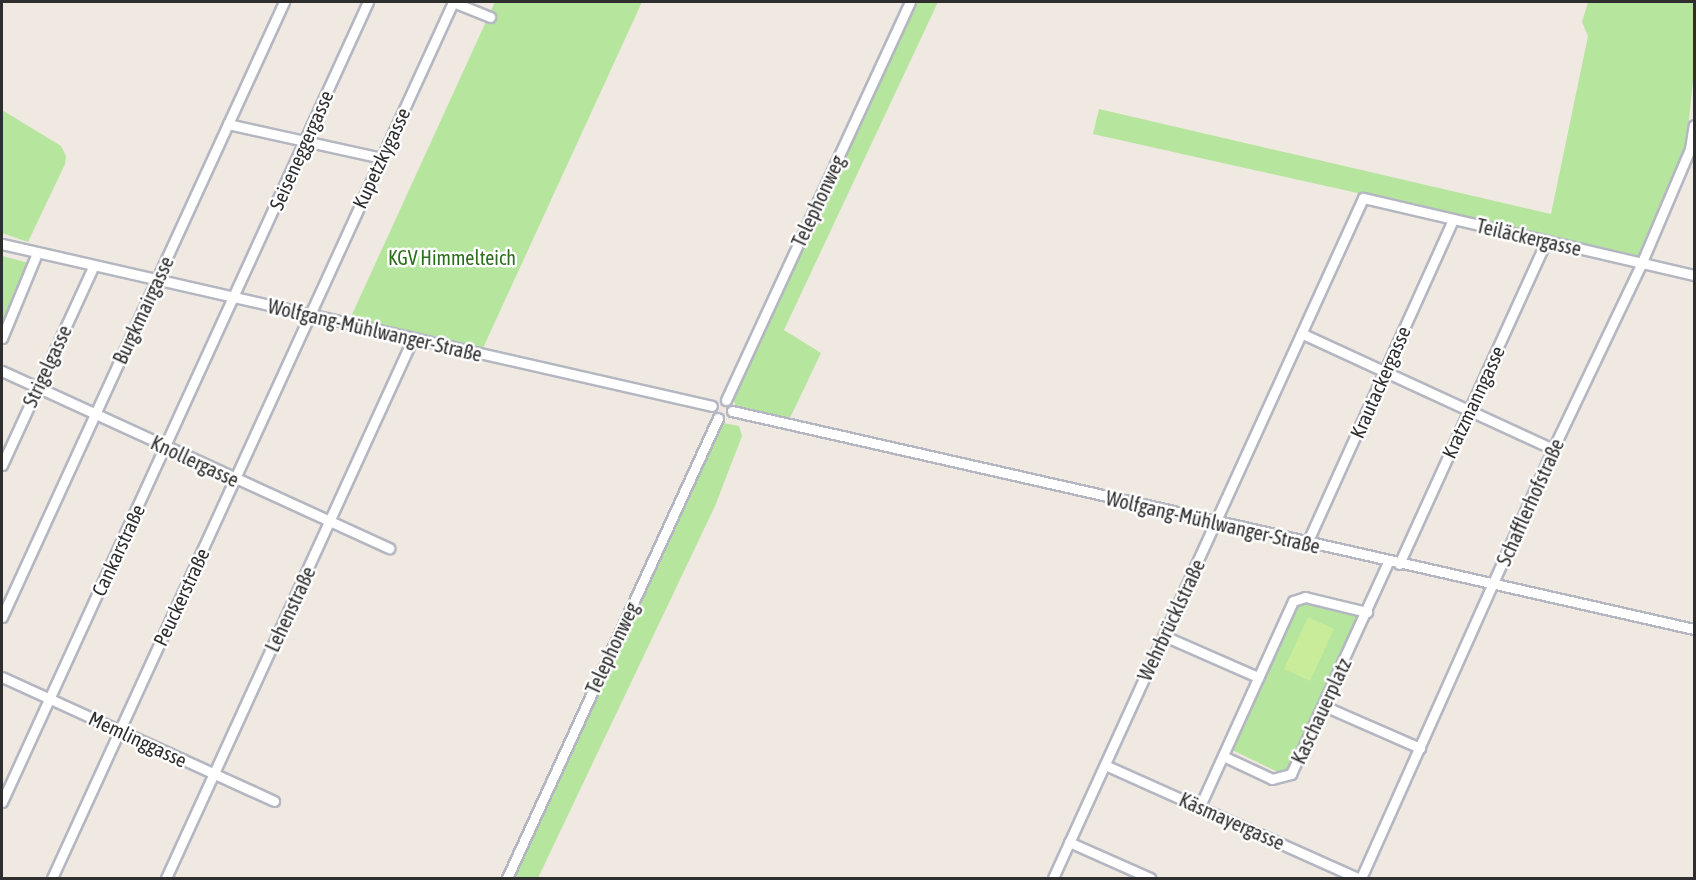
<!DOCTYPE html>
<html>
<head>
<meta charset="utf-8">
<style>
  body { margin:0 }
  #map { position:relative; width:1696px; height:880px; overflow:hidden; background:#efe9e1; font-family:"Asap Condensed",sans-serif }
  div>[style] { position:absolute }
  .green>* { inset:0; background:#b6e59e }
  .pitch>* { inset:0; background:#c9ec9a }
  .roads { filter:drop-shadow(2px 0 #b4b7c1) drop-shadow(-2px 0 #b4b7c1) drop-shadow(0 2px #b4b7c1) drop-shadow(0 -2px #b4b7c1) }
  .minor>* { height:9px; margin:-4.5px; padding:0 4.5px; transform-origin:4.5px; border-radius:4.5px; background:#fff }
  span { translate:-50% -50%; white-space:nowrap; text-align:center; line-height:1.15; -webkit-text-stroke:5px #fff; paint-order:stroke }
  .street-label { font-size:20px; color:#2e2e2e }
  .park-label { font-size:20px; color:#2c6e1b }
  .frame { position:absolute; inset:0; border:3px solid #2e2e2e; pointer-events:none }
</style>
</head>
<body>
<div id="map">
  <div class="green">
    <div style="clip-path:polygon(495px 2px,642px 2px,483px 348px,350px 319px)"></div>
    <div style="clip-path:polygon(914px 2px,938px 2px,784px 330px,821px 353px,789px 420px,742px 410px,736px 407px,733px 398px)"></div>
    <div style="clip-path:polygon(1588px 2px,1694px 2px,1694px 71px,1686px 147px,1640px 256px,1093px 134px,1099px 109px,1551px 214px,1588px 36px,1582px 22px)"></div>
    <div style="clip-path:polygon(2px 110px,61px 146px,66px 156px,65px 164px,28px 242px,2px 233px)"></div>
    <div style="clip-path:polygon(2px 256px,29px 263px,2px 327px)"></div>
    <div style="clip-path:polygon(723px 423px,739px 426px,742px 436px,715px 506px,538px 878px,514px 878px,718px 425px)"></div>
    <div style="clip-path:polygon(1303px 600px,1360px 615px,1290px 767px,1280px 773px,1230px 749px,1298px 601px)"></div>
  </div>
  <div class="pitch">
    <div style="clip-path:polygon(1308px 617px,1334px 629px,1310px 681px,1284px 669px)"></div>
  </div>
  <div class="roads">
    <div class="minor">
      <div style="left:453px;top:2px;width:40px;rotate:22deg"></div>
      <div style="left:228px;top:124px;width:157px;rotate:12.5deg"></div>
      <div style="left:2px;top:244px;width:728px;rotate:12.85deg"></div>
      <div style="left:1303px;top:334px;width:275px;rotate:24.7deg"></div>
      <div style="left:2px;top:338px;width:92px;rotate:-67.6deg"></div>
      <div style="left:2px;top:371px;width:426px;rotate:24.6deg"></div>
      <div style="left:726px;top:400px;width:438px;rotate:-65.2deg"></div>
      <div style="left:732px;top:411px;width:986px;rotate:12.77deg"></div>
      <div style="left:2px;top:465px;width:218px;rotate:-65.3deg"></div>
      <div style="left:1307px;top:543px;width:354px;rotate:-65.7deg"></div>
      <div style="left:1399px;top:564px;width:355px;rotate:-65.5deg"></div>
      <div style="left:2px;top:617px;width:677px;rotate:-65.37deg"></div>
      <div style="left:1164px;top:636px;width:103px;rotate:23.6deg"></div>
      <div style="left:2px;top:677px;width:299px;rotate:24.5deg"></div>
      <div style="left:1324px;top:706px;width:105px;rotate:23.6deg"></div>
      <div style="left:1223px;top:756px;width:54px;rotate:25.1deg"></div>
      <div style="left:1272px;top:779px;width:20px;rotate:-15deg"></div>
      <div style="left:1291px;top:774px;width:233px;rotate:-65.4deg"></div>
      <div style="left:1105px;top:765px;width:277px;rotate:24.1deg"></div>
      <div style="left:2px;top:802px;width:880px;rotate:-65.42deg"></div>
      <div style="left:1200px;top:806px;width:225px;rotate:-65.6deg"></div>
      <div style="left:1293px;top:601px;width:13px;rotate:-18deg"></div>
      <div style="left:1305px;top:597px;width:64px;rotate:13.6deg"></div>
      <div style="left:1069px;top:842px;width:89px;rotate:24deg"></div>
      <div style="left:52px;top:878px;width:963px;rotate:-65.4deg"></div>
      <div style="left:166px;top:878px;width:594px;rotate:-65.42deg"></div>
      <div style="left:507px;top:878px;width:506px;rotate:-65.36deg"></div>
      <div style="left:1053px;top:878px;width:747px;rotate:-65.49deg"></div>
      <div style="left:1363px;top:198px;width:340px;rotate:13.1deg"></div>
      <div style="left:1361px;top:878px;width:470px;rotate:-65.9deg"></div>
      <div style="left:1553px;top:449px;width:207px;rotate:-64.5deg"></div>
      <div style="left:1642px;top:262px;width:123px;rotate:-67deg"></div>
      <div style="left:1690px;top:149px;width:24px;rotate:-81deg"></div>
    </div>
  </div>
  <div class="street-label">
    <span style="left:301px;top:150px;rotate:-66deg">Seiseneggergasse</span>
    <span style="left:381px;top:158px;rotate:-65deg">Kupetzkygasse</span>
    <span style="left:818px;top:201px;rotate:-65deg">Telephonweg</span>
    <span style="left:1529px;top:237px;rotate:13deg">Teiläckergasse</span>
    <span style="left:143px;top:310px;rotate:-65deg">Burgkmairgasse</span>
    <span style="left:375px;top:330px;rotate:13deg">Wolfgang-Mühlwanger-Straße</span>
    <span style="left:47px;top:366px;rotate:-65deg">Strigelgasse</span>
    <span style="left:1380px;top:382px;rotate:-66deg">Krautackergasse</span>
    <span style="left:1473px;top:402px;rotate:-65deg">Kratzmanngasse</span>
    <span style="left:195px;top:461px;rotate:25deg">Knollergasse</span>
    <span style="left:1530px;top:502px;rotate:-66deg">Schafflerhofstraße</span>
    <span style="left:1213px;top:522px;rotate:13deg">Wolfgang-Mühlwanger-Straße</span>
    <span style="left:118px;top:550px;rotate:-65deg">Cankarstraße</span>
    <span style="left:181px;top:597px;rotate:-65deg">Peuckerstraße</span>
    <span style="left:290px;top:609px;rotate:-65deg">Lehenstraße</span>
    <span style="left:1171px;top:620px;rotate:-65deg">Wehrbrücklstraße</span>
    <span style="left:612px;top:648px;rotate:-65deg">Telephonweg</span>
    <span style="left:1321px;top:711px;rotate:-65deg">Kaschauerplatz</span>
    <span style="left:138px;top:739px;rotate:25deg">Memlinggasse</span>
    <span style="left:1232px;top:821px;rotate:24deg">Käsmayergasse</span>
  </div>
  <div class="park-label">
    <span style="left:452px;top:257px">KGV Himmelteich</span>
  </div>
  <div class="frame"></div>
</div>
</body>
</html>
